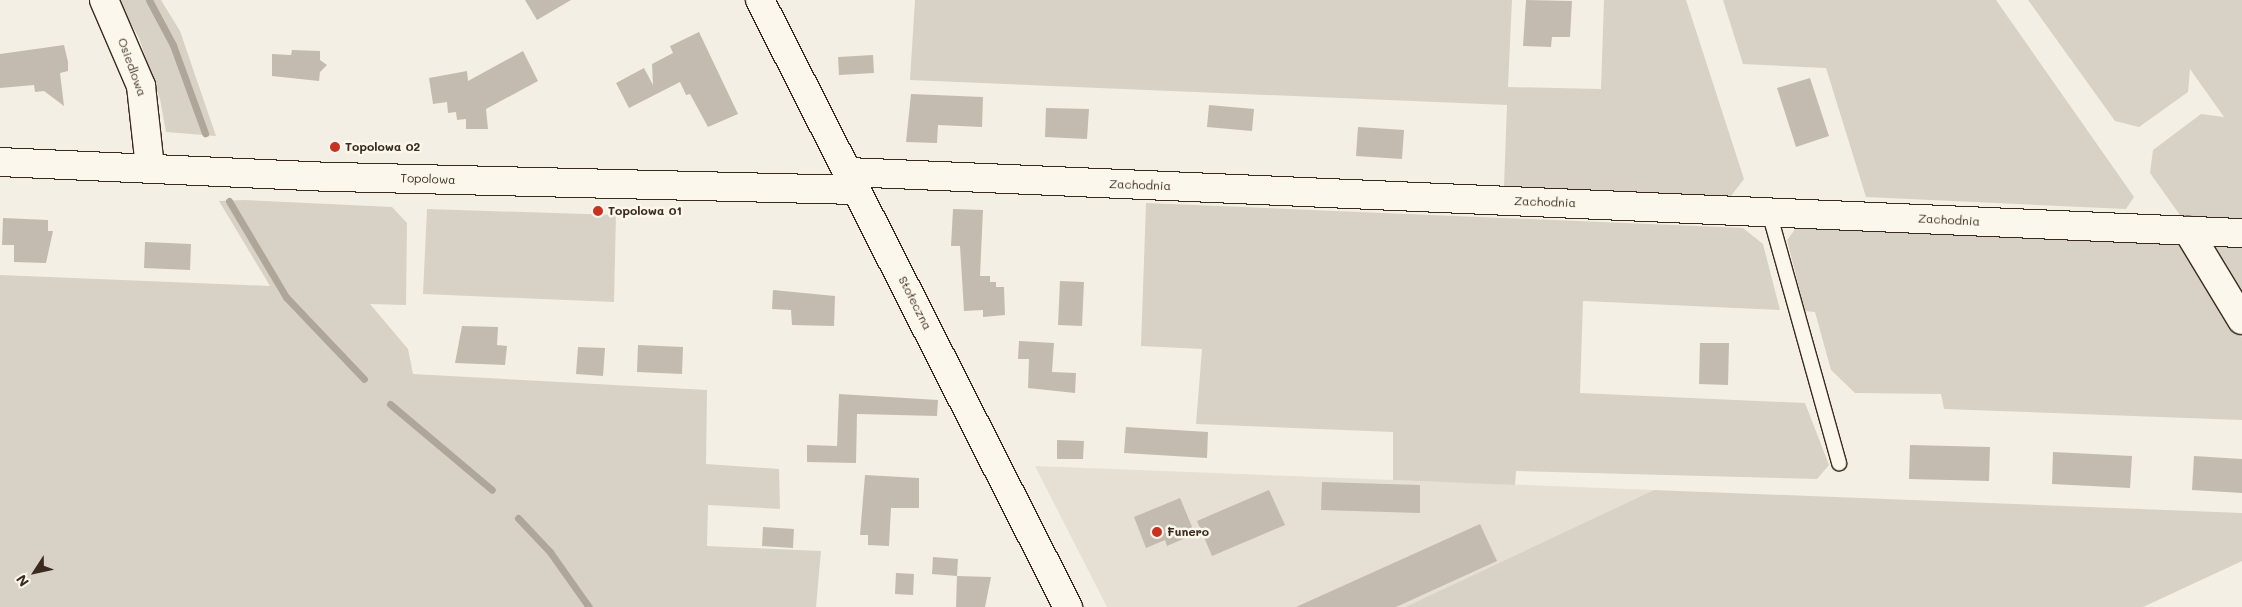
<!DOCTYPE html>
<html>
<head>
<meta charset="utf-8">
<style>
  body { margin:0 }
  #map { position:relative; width:2242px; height:607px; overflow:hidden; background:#f3efe4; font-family:Mali,sans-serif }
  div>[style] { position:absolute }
  .built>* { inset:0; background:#e5dfd4 }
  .green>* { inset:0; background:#d8d1c6 }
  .stream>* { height:7px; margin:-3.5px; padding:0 3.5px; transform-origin:3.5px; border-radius:3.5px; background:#afa69a }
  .building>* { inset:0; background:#c3bbb0 }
  .roads { filter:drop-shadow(1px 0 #3b2a1e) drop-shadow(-1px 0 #3b2a1e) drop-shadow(0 1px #3b2a1e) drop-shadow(0 -1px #3b2a1e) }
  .service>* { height:14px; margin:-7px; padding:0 7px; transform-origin:7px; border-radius:7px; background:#fbf7ec }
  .minor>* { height:28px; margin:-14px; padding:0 14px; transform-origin:14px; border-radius:14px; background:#fbf7ec }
  .secondary>* { height:28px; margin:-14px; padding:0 14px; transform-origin:14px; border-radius:14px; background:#fbf7ec }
  .dots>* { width:14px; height:14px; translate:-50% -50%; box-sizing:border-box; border:2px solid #fbf7ec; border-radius:50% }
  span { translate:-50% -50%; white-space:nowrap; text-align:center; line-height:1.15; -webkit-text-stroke:5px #fbf7ec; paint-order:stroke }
  .street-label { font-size:12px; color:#3b2a1e }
  .poi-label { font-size:12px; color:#3b2a1e; font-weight:700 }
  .left { translate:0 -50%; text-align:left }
  .north { position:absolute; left:10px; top:547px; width:50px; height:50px; -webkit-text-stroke:4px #fbf7ec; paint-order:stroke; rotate:235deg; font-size:14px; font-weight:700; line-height:20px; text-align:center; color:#3b2a1e }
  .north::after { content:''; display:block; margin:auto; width:18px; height:22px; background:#3b2a1e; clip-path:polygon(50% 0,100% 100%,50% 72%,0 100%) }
</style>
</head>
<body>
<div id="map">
  <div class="built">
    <div style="clip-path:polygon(1035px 466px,1393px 480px,1654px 490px,1405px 607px,1107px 607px)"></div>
  </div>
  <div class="green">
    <div style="clip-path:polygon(118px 0,161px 0,180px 31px,216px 136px,166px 132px,160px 99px,139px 38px)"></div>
    <div style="clip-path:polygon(915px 0,1512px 0,1508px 87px,1601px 89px,1604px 0,1686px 0,1744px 179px,1731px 196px,1504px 186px,1507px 105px,910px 80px)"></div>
    <div style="clip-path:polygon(1723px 0,1996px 0,2134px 197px,2126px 209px,1866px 197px,1826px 68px,1743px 64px)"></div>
    <div style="clip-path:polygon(2028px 0,2242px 0,2242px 227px,2187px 225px,2150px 173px,2153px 150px,2201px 114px,2224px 117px,2190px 69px,2188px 92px,2139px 127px,2115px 121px)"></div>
    <div style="clip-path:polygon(244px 200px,392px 207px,407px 223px,406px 305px,370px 304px,408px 349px,413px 374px,707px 390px,706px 464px,779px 469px,780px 509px,708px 505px,707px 546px,821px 551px,816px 607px,0 607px,0 275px,270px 286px,219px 201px)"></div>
    <div style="clip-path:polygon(1146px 203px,1743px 228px,1763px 244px,1780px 310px,1583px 301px,1580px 393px,1805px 403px,1829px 465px,1817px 479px,1516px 471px,1515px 485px,1393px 480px,1393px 432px,1196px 424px,1202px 349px,1141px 346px)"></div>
    <div style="clip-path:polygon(427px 209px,616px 215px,614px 302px,423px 294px)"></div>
    <div style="clip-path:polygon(1796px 228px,2173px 243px,2186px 248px,2242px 338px,2242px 420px,1944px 409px,1941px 394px,1855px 393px,1831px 370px,1815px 312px,1805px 311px,1787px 240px)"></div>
    <div style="clip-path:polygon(2218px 238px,2242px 239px,2242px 303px,2208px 250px)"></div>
    <div style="clip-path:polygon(1654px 490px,2242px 513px,2242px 561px,2143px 607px,1405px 607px)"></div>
  </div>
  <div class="stream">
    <div style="left:149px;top:0;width:51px;rotate:61.9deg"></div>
    <div style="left:173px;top:45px;width:94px;rotate:70deg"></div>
    <div style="left:229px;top:201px;width:112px;rotate:59.3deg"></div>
    <div style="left:286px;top:297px;width:113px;rotate:46.4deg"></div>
    <div style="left:390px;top:404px;width:133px;rotate:40.1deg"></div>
    <div style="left:518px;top:518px;width:47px;rotate:46.7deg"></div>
    <div style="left:550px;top:552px;width:67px;rotate:54.7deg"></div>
  </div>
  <div class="building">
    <div style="clip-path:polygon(525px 0,571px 0,537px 20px)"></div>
    <div style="clip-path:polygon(1526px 0,1572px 1px,1570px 37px,1552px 37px,1551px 47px,1523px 46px)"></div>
    <div style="clip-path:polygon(699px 32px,738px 114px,708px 127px,690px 94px,686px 95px,680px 82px,629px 108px,616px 83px,644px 68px,653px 85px,652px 64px,673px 53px,670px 46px)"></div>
    <div style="clip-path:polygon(64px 45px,68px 62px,68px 71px,60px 73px,64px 106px,44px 91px,35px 92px,34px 85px,0 88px,0 54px)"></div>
    <div style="clip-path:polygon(292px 50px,320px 51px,320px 60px,327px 65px,320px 72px,319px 81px,272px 76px,272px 54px,291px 55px)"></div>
    <div style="clip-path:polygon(523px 51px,538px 81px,486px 109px,488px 129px,466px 129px,466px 119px,457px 120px,456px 112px,448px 113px,447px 102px,433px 104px,429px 78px,467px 71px,468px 81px)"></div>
    <div style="clip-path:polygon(873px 55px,874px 73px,839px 75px,838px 57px)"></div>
    <div style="clip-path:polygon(1810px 78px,1829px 136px,1796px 147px,1777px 88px)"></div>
    <div style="clip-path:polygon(911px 94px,983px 97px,982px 127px,938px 125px,937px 143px,906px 142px)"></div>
    <div style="clip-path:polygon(1209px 105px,1254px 109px,1252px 131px,1207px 127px)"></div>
    <div style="clip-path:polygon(1046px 108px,1089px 109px,1087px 139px,1045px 137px)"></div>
    <div style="clip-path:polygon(1358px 127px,1404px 130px,1402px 159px,1356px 156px)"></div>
    <div style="clip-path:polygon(953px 209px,983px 210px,980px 276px,990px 276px,990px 282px,996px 282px,996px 287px,1004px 287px,1005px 315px,983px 317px,983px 310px,964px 311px,960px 246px,951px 246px)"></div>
    <div style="clip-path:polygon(3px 218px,48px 220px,48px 231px,53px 231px,46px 263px,14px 262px,14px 245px,2px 245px)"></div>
    <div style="clip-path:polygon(145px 242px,191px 244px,190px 270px,144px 268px)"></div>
    <div style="clip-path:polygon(1060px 281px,1084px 282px,1082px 326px,1058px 325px)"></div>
    <div style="clip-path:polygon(773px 290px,835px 296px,834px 326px,792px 325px,791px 310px,772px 309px)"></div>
    <div style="clip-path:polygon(462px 326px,498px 327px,497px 345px,507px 346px,505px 365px,455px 363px)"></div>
    <div style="clip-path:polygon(1019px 341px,1054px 343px,1052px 372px,1076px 373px,1075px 393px,1028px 388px,1029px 359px,1018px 359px)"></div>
    <div style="clip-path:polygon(1700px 343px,1729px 343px,1728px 385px,1699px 384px)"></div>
    <div style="clip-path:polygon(638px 345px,683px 347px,682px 374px,637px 372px)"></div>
    <div style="clip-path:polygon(578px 347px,605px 348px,603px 376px,576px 374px)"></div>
    <div style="clip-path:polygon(839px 394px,938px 400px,937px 416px,857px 414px,856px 463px,807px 462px,807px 445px,837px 446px)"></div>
    <div style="clip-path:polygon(1126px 427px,1208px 432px,1207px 458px,1124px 453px)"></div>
    <div style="clip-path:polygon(1057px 440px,1084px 441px,1083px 459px,1057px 459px)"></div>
    <div style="clip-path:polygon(1910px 445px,1990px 447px,1989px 481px,1909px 479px)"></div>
    <div style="clip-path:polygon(2053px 452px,2132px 456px,2130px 488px,2052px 484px)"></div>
    <div style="clip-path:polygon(2194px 456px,2242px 459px,2242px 493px,2192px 490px)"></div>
    <div style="clip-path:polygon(865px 475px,919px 478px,919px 508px,891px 508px,889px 546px,868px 545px,868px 535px,860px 535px)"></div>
    <div style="clip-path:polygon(1322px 482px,1420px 485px,1420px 513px,1321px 510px)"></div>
    <div style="clip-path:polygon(1269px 490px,1285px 525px,1212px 556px,1197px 521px)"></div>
    <div style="clip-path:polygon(1180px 498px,1195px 534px,1167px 546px,1165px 540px,1146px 548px,1134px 517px)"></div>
    <div style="clip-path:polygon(1480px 524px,1497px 561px,1396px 607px,1296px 607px)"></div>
    <div style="clip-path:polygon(763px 527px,794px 529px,793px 548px,762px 546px)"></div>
    <div style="clip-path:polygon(933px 557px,958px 559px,957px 576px,932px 574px)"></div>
    <div style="clip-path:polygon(896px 573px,914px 574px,913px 595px,895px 594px)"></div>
    <div style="clip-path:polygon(957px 576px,991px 577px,985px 607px,956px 607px)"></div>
  </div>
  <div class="roads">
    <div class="service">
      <div style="left:1769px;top:212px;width:261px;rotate:74.4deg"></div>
    </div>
    <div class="minor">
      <div style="left:104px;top:0;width:94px;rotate:66.7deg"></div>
      <div style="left:141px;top:86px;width:81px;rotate:83.7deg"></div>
      <div style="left:0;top:162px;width:336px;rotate:2.6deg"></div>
      <div style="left:336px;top:177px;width:521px;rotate:1.43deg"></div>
      <div style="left:848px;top:172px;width:1395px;rotate:2.51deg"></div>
      <div style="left:2188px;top:231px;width:104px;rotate:58.8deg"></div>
    </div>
    <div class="secondary">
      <div style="left:760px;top:0;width:681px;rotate:63.1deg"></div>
    </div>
  </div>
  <div class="dots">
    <div style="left:335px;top:147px;background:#c8321e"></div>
    <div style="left:598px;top:211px;background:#c8321e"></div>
    <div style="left:1157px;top:532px;background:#c8321e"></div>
  </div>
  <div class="street-label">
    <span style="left:132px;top:67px;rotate:70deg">Osiedlowa</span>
    <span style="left:428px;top:179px;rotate:2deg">Topolowa</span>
    <span style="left:1140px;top:185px;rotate:2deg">Zachodnia</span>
    <span style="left:1545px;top:202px;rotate:2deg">Zachodnia</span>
    <span style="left:1949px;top:220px;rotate:3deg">Zachodnia</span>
    <span style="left:915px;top:303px;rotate:63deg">Stołeczna</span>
  </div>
  <div class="poi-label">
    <span class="left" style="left:345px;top:147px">Topolowa 02</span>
    <span class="left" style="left:608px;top:211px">Topolowa 01</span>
    <span class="left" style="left:1167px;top:532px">Funero</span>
  </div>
  <div class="north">N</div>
</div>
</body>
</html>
